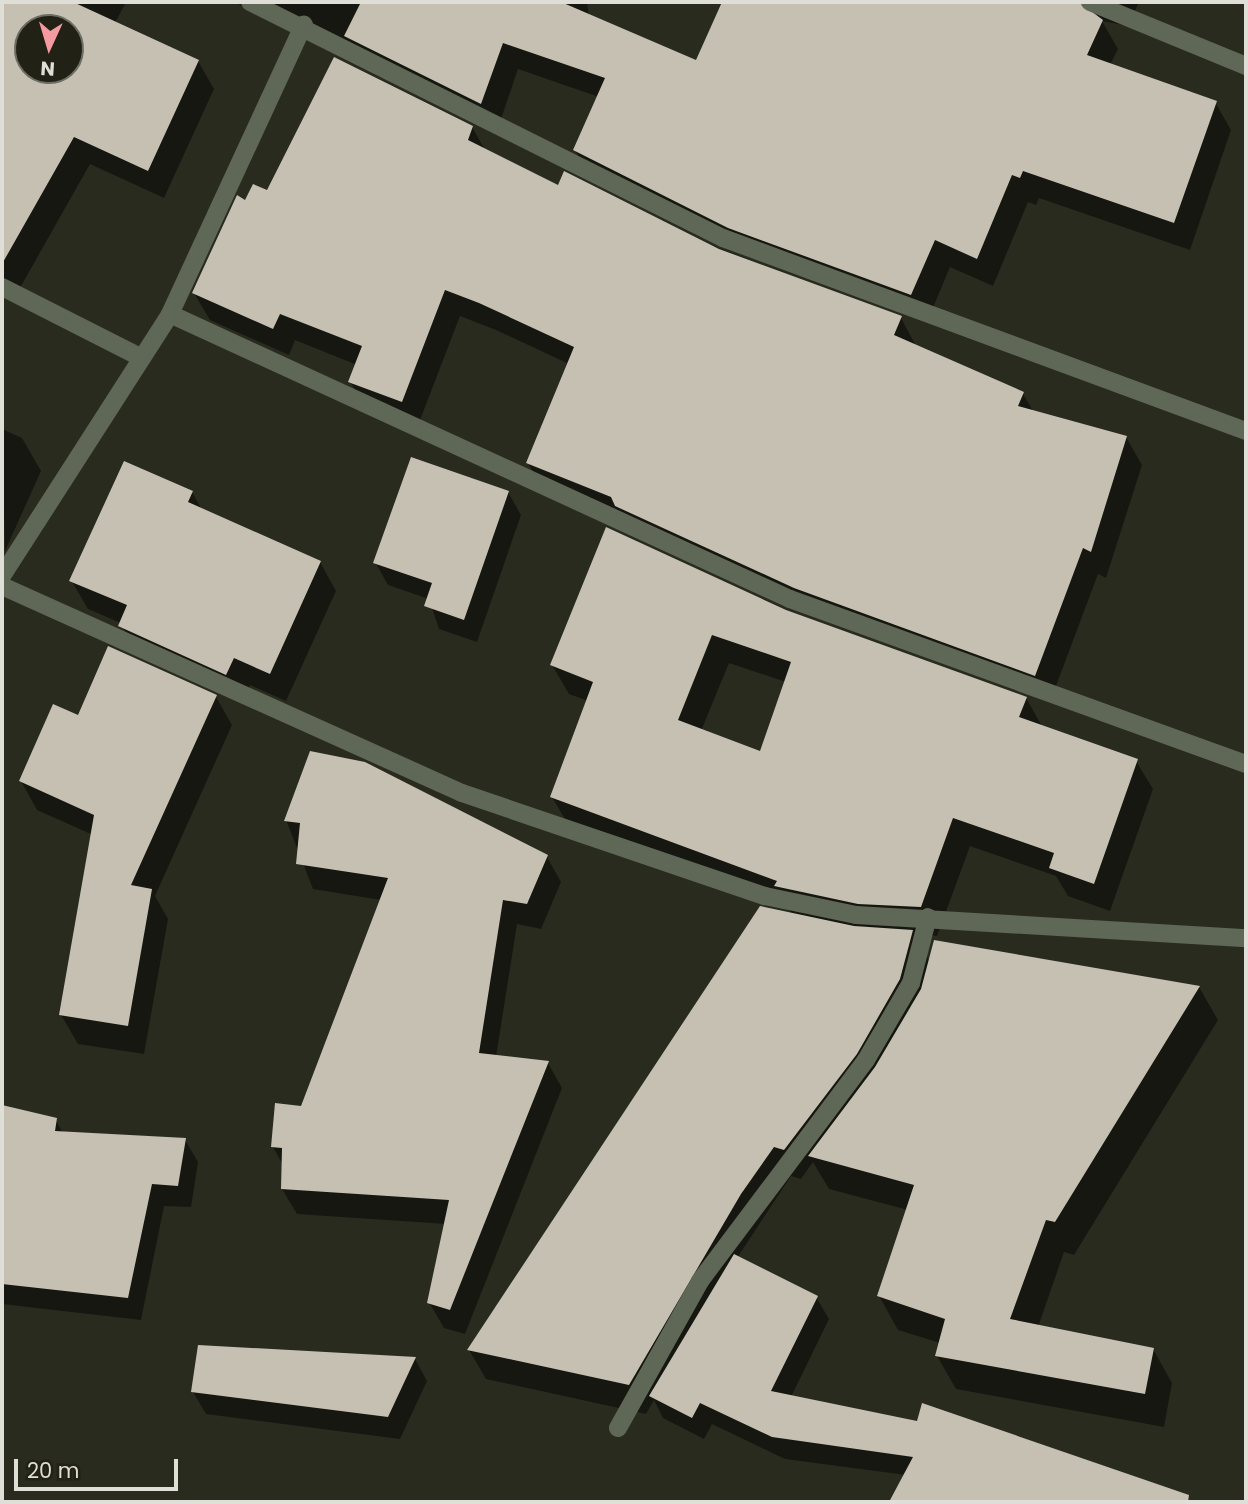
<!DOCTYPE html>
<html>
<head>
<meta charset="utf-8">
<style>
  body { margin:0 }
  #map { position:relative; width:1248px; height:1504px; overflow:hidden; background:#2a2b1f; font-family:Poppins,sans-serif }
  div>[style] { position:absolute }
  .shadow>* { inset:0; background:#0007 }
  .building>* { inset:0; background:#c6c0b2 }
  .minor>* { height:18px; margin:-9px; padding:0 9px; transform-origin:9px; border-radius:9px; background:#5f6756 }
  span { translate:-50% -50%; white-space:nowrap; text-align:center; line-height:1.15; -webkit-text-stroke:7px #212116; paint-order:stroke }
  .frame { position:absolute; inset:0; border:4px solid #dfdfd8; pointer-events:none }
  .north { position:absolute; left:14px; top:14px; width:70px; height:70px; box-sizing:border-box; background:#212116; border:2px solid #6d6d64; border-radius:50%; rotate:184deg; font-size:19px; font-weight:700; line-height:28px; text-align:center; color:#dfdfd8 }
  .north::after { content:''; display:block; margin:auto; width:24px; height:32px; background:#f49aa1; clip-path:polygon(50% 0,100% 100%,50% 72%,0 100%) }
  .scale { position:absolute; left:14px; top:1459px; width:164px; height:32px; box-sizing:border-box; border:4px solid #dfdfd8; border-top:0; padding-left:9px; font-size:21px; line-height:24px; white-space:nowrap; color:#dfdfd8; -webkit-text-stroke:5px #212116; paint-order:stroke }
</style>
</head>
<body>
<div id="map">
  <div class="shadow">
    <div style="clip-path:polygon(evenodd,2px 2px,126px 2px,115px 23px,198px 61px,214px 89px,164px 198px,90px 164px,16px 295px,2px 287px,2px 2px,28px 28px,70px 28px,70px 70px,28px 70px,28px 28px)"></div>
    <div style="clip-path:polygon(233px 2px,587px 2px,589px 16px,696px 63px,724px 2px,1139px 2px,1128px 26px,1102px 21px,1118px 49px,1110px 65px,1215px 102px,1231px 130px,1190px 250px,1039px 198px,1036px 205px,1028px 202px,993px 286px,950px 267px,927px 322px,591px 178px,575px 150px,599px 97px,518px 69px,497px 131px,327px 41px)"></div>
    <div style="clip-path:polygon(472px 127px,485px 150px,559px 187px,901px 318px,916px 346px,1023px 394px,1033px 411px,1126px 437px,1142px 465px,1106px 578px,1098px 574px,1050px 702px,543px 490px,528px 463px,569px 364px,496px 330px,460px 316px,417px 428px,366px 409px,350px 381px,357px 365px,295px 340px,289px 355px,210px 320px,194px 293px,246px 202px)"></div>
    <div style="clip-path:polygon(2px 429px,22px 438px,41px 471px,5px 551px)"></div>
    <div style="clip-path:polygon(192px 492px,202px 510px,320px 562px,336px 591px,286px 701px,250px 685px,243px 702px,136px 654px,121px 623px,88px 609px,71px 580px)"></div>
    <div style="clip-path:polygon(508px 492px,521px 515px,477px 642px,439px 629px,429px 599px,388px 585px,375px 562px)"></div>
    <div style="clip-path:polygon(evenodd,785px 611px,1026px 698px,1043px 728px,1136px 761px,1153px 789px,1110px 911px,1068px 896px,1056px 876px,970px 846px,937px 936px,914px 934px,930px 962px,935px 942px,1199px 987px,1218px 1020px,1074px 1255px,1064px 1252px,1038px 1327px,1153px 1349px,1172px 1383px,1164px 1427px,956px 1389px,937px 1356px,940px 1343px,898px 1330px,879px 1296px,908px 1210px,829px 1189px,813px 1162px,801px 1179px,791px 1176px,737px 1258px,816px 1297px,829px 1319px,791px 1397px,1149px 1502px,891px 1502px,906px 1475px,785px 1459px,712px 1424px,704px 1439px,663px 1418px,654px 1400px,646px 1414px,486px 1379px,469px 1350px,792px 915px,787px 906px,569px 826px,552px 797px,588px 701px,569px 694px,552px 665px,785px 611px,729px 663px,786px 682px,761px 753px,701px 731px,729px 663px)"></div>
    <div style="clip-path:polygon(216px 697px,232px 725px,155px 896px,168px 919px,144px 1054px,78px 1044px,61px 1015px,93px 835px,37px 810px,21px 781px,79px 717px)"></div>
    <div style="clip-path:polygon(286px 820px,547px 857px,561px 882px,541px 929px,517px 924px,496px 1057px,548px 1063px,562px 1088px,465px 1334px,444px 1328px,429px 1302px,446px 1224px,297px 1214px,282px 1189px,283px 1165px,273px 1147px,303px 1107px,381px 900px,313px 889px)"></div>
    <div style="clip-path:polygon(2px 1107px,55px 1119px,63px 1133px,185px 1140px,198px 1162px,191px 1207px,164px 1206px,141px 1320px,2px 1304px)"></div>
    <div style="clip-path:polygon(415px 1359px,427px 1381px,400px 1439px,206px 1414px,193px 1392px)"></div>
  </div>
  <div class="building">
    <div style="clip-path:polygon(evenodd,2px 2px,73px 2px,199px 60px,148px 171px,74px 137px,2px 264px,2px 2px,28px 28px,70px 28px,70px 70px,28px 70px,28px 28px)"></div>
    <div style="clip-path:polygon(361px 2px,561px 2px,696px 60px,722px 2px,1079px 2px,1103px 20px,1087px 55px,1217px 101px,1174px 223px,1023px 171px,1020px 178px,1012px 175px,977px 259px,935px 240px,911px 295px,728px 228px,573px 150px,605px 78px,503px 43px,481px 104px,344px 36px)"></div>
    <div style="clip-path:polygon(334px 57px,473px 126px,468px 140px,558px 185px,564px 171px,719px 249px,902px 316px,894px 335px,1024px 392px,1018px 406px,1127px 436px,1091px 552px,1083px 548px,1035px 676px,794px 588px,615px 506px,611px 497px,526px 463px,574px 347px,479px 303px,445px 290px,402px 402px,348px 382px,362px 346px,280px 314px,273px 329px,192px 293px,237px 195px,245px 200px,253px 184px,267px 190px)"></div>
    <div style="clip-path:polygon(411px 457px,509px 491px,464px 620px,424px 606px,432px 583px,373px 563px)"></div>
    <div style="clip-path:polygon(124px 461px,193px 491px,188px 502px,321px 561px,270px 674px,234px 658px,226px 675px,118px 626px,127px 605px,69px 581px)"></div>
    <div style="clip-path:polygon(evenodd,606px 527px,786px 610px,1027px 697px,1019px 717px,1138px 759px,1094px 884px,1049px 868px,1054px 853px,953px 818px,921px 907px,858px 904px,774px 886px,777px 881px,550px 797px,593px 682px,550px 665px,606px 527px,712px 635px,791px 662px,760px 751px,678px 720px,712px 635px)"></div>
    <div style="clip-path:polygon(108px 646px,217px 695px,131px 885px,152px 889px,128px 1026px,59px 1015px,94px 815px,19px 781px,53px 704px,78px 715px)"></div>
    <div style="clip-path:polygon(310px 751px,365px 762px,548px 855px,527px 904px,503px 900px,479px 1053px,549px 1061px,450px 1310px,427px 1303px,449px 1200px,281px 1189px,282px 1148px,271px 1147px,275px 1103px,301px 1106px,388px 878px,296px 864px,300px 823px,284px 821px)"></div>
    <div style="clip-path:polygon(760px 906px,854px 926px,913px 930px,900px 979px,857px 1054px,784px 1150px,774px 1147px,741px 1194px,629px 1385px,467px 1350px)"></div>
    <div style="clip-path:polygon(934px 940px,1200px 986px,1055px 1222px,1046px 1220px,1010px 1319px,1154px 1348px,1145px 1394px,935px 1356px,945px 1319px,877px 1296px,914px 1185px,808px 1156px,875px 1067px,921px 989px)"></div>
    <div style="clip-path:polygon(2px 1105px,57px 1118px,55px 1131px,186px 1138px,178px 1186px,152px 1184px,128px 1298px,2px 1284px)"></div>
    <div style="clip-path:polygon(734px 1254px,818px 1296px,771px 1391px,917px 1421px,922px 1403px,1189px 1495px,1188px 1502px,889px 1502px,913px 1457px,772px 1437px,700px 1403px,692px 1418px,649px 1396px)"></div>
    <div style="clip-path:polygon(198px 1345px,416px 1357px,388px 1417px,191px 1392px)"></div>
  </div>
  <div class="minor">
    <div style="left:250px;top:2px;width:529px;rotate:26.52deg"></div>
    <div style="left:723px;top:238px;width:557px;rotate:20.26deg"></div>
    <div style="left:1090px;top:2px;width:169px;rotate:22.3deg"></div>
    <div style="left:2px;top:287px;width:155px;rotate:26.9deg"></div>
    <div style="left:170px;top:314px;width:682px;rotate:24.69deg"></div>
    <div style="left:790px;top:599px;width:485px;rotate:19.9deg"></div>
    <div style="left:2px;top:576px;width:311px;rotate:-57.3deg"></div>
    <div style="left:170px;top:314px;width:319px;rotate:-65.2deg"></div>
    <div style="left:2px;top:586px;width:504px;rotate:24.23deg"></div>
    <div style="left:462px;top:793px;width:320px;rotate:18.8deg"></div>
    <div style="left:765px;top:896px;width:93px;rotate:11.8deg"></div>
    <div style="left:856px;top:915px;width:391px;rotate:3.4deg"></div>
    <div style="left:618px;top:1428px;width:168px;rotate:-60.8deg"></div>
    <div style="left:700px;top:1281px;width:276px;rotate:-53.1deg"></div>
    <div style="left:866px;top:1060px;width:89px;rotate:-59.7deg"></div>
    <div style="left:911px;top:983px;width:68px;rotate:-75.6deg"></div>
  </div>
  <div class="frame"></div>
  <div class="north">N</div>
  <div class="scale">20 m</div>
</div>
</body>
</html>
